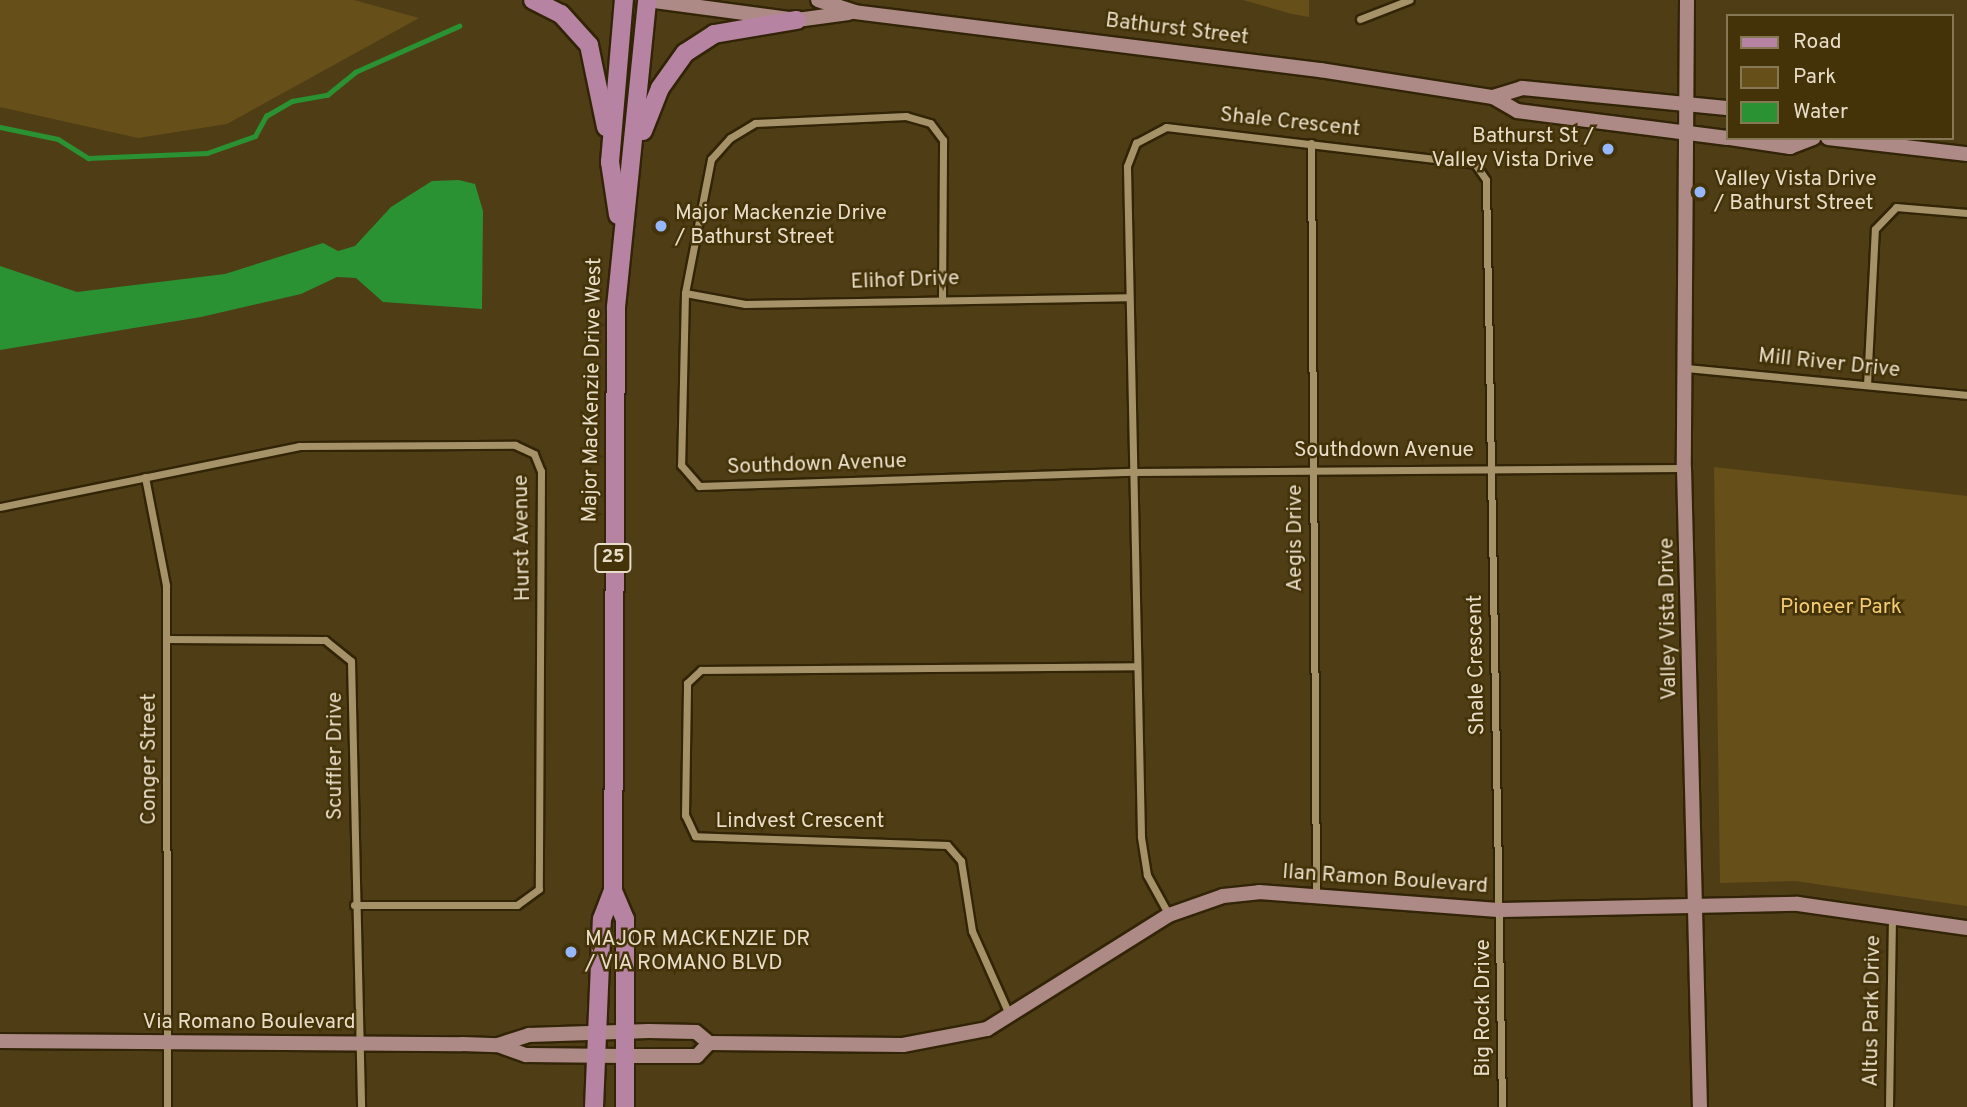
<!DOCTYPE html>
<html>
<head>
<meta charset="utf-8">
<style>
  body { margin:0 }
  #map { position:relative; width:1967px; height:1107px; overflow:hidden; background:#4f3d16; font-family:Overpass,sans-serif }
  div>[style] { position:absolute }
  .green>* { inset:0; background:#664f19 }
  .water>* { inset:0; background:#2a9232 }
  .stream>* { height:4.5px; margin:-2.25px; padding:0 2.25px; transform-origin:2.25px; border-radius:2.25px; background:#2a9232 }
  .roads { filter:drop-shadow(2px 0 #322406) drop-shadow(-2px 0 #322406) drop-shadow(0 2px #322406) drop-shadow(0 -2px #322406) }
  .street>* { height:7px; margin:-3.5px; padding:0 3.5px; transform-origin:3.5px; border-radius:3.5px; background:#a69269 }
  .secondary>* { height:14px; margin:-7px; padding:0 7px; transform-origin:7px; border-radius:7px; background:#ae8a86 }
  .primary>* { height:18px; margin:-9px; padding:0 9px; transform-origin:9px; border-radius:9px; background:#b783a2 }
  .dots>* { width:19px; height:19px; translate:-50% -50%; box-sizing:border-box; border:4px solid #443309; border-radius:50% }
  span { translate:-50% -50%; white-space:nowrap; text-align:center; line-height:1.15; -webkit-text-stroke:5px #443309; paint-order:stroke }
  .shield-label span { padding:2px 5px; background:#443309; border:2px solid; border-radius:5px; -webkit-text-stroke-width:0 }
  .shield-label { font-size:19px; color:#e8ddc8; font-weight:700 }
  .street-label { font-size:21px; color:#e8ddc8 }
  .poi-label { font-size:21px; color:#e8ddc8 }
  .right { translate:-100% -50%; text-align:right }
  .left { translate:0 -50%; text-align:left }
  .park-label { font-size:21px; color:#f5cb73 }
  .legend { position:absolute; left:1726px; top:14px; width:228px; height:126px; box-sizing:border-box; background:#443309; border:2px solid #867755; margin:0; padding:9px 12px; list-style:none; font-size:21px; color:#e8ddc8 }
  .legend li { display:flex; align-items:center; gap:14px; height:35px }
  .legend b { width:35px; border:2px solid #867755 }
</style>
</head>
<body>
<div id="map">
  <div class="green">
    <div style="clip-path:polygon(0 0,354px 0,419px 18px,227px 124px,138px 138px,0 107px)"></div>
    <div style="clip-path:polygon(1243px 0,1309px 0,1309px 17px,1292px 14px)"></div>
    <div style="clip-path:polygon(1714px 467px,1967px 496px,1967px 906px,1795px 881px,1720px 883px)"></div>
  </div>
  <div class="water">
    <div style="clip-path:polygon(459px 180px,475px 184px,483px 211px,482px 309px,383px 302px,356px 278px,337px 277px,301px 294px,201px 317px,0 350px,0 266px,77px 292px,225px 274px,323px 243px,338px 251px,355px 246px,391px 207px,432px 181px)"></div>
  </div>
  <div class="stream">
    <div style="left:0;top:127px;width:59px;rotate:11.7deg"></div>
    <div style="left:58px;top:139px;width:36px;rotate:32deg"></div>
    <div style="left:88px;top:158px;width:119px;rotate:-2.4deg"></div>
    <div style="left:207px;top:153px;width:51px;rotate:-19.5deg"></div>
    <div style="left:255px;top:136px;width:23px;rotate:-61deg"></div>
    <div style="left:266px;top:116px;width:30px;rotate:-30deg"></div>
    <div style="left:292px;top:101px;width:36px;rotate:-10deg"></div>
    <div style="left:327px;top:95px;width:36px;rotate:-39deg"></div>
    <div style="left:355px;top:72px;width:114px;rotate:-23.9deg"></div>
  </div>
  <div class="roads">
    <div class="street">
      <div style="left:1360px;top:19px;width:53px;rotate:-21.2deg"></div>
      <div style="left:1311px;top:143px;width:749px;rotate:89.62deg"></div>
      <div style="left:685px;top:293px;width:61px;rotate:10.4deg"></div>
      <div style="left:745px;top:304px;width:383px;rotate:-1deg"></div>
      <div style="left:942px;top:296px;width:156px;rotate:-89.6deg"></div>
      <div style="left:943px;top:140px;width:21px;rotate:-127deg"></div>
      <div style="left:930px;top:123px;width:25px;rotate:-164deg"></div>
      <div style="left:906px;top:116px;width:151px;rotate:177.3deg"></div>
      <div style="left:755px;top:123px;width:29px;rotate:149deg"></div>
      <div style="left:730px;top:138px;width:28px;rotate:132deg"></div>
      <div style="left:711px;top:159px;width:136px;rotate:101deg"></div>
      <div style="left:685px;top:293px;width:172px;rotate:91.3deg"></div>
      <div style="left:681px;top:465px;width:28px;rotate:49deg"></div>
      <div style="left:699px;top:486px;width:433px;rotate:-1.9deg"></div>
      <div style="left:1132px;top:472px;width:551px;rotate:-0.42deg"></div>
      <div style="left:1687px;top:368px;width:281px;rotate:5.5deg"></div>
      <div style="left:1867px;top:385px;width:156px;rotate:-87.1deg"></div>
      <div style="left:1875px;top:229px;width:30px;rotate:-46deg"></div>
      <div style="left:1896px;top:207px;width:71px;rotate:4.8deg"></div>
      <div style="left:145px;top:477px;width:110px;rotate:79deg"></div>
      <div style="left:166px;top:585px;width:522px;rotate:89.89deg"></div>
      <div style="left:0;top:507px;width:305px;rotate:-11.5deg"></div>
      <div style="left:299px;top:446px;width:216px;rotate:-0.3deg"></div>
      <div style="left:515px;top:445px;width:21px;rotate:25deg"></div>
      <div style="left:534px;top:454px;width:18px;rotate:68deg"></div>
      <div style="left:541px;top:471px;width:418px;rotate:90.3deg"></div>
      <div style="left:539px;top:889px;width:27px;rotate:144deg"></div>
      <div style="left:517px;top:905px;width:163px;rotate:180deg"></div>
      <div style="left:167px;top:639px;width:158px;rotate:0.4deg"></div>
      <div style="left:325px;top:640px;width:33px;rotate:39deg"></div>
      <div style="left:351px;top:661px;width:446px;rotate:88.7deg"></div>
      <div style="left:1169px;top:915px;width:46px;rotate:-118.8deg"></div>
      <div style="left:1147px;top:875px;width:39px;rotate:-99deg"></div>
      <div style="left:1141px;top:836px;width:670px;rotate:-91.2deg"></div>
      <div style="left:1127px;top:166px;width:25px;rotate:-69deg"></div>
      <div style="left:1136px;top:143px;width:34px;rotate:-28deg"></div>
      <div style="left:1166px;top:127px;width:311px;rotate:6.8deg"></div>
      <div style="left:1475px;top:164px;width:19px;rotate:55deg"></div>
      <div style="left:1486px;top:180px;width:927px;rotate:89.01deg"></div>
      <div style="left:1009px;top:1014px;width:91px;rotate:-114deg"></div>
      <div style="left:972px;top:931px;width:71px;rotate:-98.9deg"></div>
      <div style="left:961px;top:861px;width:21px;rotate:-131deg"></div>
      <div style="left:947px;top:845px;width:252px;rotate:-178deg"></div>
      <div style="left:695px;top:836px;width:23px;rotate:-115deg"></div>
      <div style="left:685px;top:815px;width:132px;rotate:-89.1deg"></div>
      <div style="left:687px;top:683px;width:19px;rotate:-43deg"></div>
      <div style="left:701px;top:670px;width:434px;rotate:-0.5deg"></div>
      <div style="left:1889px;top:1107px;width:192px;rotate:-89.1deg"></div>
    </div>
    <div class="secondary">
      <div style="left:647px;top:0;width:151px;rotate:7.6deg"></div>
      <div style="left:797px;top:20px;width:52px;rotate:-7.7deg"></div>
      <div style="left:818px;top:0;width:38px;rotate:18deg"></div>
      <div style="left:854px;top:12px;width:470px;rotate:7.1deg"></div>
      <div style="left:1320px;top:70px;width:175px;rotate:8.9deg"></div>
      <div style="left:1493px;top:97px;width:28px;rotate:30deg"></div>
      <div style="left:1517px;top:111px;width:212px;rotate:7.3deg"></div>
      <div style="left:1687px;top:0;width:468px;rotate:90.4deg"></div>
      <div style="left:1684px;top:468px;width:639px;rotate:88.57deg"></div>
      <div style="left:1493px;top:97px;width:30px;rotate:-17deg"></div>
      <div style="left:1522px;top:88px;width:206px;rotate:5.6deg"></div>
      <div style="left:1730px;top:138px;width:61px;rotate:8.5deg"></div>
      <div style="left:1790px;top:147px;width:25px;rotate:-21deg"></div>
      <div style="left:1828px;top:138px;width:140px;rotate:6.6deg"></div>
      <div style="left:0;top:1041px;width:462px;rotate:0.4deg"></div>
      <div style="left:462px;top:1044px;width:36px;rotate:2deg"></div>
      <div style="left:498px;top:1045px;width:30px;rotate:20deg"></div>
      <div style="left:526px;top:1055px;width:98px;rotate:0.6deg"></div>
      <div style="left:624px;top:1056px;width:73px"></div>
      <div style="left:697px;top:1056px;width:18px;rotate:-47deg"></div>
      <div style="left:498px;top:1045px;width:33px;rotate:-18deg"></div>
      <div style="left:529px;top:1035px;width:120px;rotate:-1.9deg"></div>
      <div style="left:649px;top:1031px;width:47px;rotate:1.2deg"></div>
      <div style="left:696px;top:1032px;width:17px;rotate:40deg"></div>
      <div style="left:709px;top:1043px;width:194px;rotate:0.6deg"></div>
      <div style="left:903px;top:1045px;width:86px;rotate:-10.8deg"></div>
      <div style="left:987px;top:1029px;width:215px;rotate:-32.1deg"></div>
      <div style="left:1169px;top:915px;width:57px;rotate:-19.4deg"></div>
      <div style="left:1223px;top:896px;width:36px;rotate:-6deg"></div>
      <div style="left:1259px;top:892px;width:243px;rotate:4.3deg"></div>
      <div style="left:1501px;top:910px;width:297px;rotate:-1.2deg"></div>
      <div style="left:1798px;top:904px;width:171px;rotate:8.1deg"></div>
    </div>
    <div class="primary">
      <div style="left:533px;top:0;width:31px;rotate:27deg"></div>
      <div style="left:561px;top:14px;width:42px;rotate:47.9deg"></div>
      <div style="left:589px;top:45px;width:84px;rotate:78.3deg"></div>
      <div style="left:643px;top:131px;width:46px;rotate:-68.4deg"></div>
      <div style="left:660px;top:88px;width:43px;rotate:-54.5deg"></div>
      <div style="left:685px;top:53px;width:35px;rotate:-33deg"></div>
      <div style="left:714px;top:34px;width:84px;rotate:-9.6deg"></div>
      <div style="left:618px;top:215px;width:54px;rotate:-98.6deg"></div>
      <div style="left:610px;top:162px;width:163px;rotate:-85.1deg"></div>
      <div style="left:613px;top:891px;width:30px;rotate:67deg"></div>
      <div style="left:625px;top:919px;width:188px;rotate:90deg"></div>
      <div style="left:594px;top:1107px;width:188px;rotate:-87.6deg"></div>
      <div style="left:602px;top:919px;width:30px;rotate:-69deg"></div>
      <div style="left:613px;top:891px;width:584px;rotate:-89.71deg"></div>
      <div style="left:616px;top:307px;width:309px;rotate:-84.2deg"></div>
    </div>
  </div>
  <div class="dots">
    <div style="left:1608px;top:149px;background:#94b7fd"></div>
    <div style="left:1700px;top:192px;background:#94b7fd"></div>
    <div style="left:661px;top:226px;background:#94b7fd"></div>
    <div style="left:571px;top:952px;background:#94b7fd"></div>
  </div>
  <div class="shield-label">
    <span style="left:613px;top:558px">25</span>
  </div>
  <div class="street-label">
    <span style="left:1177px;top:30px;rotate:7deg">Bathurst Street</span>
    <span style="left:1290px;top:123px;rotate:6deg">Shale Crescent</span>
    <span style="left:905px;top:281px;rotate:-2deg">Elihof Drive</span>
    <span style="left:1829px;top:364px;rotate:6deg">Mill River Drive</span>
    <span style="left:593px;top:390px;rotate:-89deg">Major MacKenzie Drive West</span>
    <span style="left:1384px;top:451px">Southdown Avenue</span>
    <span style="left:817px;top:465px;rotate:-2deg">Southdown Avenue</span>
    <span style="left:523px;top:538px;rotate:-91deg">Hurst Avenue</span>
    <span style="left:1296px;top:538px;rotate:-90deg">Aegis Drive</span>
    <span style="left:1669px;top:619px;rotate:-91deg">Valley Vista Drive</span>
    <span style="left:1477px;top:665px;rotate:-91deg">Shale Crescent</span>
    <span style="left:336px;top:756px;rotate:-90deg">Scuffler Drive</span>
    <span style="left:150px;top:759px;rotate:-90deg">Conger Street</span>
    <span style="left:800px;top:822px">Lindvest Crescent</span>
    <span style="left:1385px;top:880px;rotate:4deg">Ilan Ramon Boulevard</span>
    <span style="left:1484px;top:1008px;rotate:-90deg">Big Rock Drive</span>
    <span style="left:1873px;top:1011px;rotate:-89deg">Altus Park Drive</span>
    <span style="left:249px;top:1023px">Via Romano Boulevard</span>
  </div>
  <div class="poi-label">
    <span class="right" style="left:1594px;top:149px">Bathurst St /<br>Valley Vista Drive</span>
    <span class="left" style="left:1714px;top:192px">Valley Vista Drive<br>/ Bathurst Street</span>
    <span class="left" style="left:675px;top:226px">Major Mackenzie Drive<br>/ Bathurst Street</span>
    <span class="left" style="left:585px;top:952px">MAJOR MACKENZIE DR<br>/ VIA ROMANO BLVD</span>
  </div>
  <div class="park-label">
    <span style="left:1841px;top:608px">Pioneer Park</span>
  </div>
  <ul class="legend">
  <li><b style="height:9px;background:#b783a2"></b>Road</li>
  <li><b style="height:19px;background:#664f19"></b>Park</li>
  <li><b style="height:19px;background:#2a9232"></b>Water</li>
  </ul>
</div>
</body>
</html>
